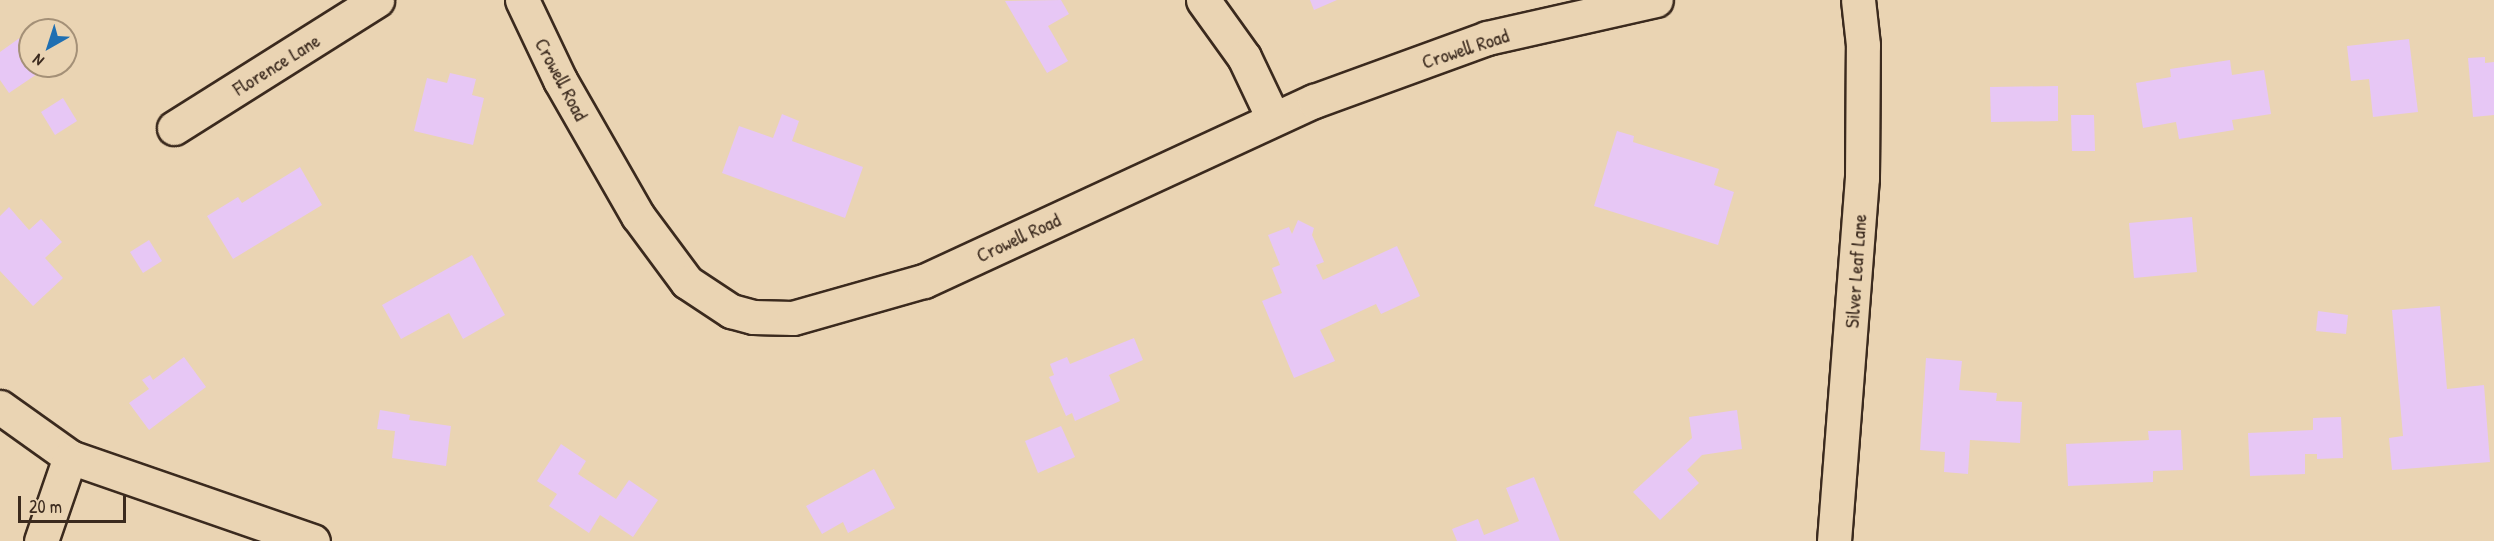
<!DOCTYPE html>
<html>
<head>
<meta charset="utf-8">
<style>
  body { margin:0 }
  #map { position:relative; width:2494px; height:541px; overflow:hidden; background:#ead4b3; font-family:"Patrick Hand",sans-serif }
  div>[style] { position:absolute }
  .building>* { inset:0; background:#e7c7f5 }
  .roads { filter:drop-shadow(2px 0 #3b2a1e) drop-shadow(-2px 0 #3b2a1e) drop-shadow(0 2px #3b2a1e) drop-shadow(0 -2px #3b2a1e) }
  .street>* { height:33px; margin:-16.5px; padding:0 16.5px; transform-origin:16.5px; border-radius:16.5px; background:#ead4b3 }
  .secondary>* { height:33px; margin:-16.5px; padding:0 16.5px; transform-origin:16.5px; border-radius:16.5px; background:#ead4b3 }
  span { translate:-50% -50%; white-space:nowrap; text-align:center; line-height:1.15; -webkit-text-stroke:5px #ead4b3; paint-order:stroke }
  .street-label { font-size:20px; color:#3b2a1e }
  .north { position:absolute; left:18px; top:18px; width:60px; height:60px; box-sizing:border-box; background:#ead4b3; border:2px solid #a49077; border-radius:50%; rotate:219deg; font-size:16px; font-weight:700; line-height:24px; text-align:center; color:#3b2a1e }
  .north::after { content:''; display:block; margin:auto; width:21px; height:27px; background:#1f6fb2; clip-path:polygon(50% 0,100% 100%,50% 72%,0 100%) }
  .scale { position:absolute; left:18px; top:496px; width:108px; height:27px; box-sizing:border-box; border:3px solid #3b2a1e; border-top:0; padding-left:8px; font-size:18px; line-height:21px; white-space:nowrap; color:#3b2a1e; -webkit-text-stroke:4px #ead4b3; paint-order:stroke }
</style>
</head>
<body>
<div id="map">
  <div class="building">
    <div style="clip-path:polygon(1061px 0,1069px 14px,1048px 26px,1068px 61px,1047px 73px,1005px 1px)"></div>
    <div style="clip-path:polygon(1310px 0,1337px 0,1314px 10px)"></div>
    <div style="clip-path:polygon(21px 37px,30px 51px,30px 66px,43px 70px,9px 93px,0 80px,0 52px)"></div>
    <div style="clip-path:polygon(2409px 39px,2418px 112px,2373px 117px,2369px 79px,2351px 81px,2347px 46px)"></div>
    <div style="clip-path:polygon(2485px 57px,2485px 63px,2494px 62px,2494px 115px,2473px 117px,2468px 58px)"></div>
    <div style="clip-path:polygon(2230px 60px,2232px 75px,2264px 70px,2271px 114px,2232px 120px,2234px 130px,2179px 139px,2176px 122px,2143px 128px,2136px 83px,2171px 77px,2170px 69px)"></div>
    <div style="clip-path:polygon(450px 73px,476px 79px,472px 95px,484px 98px,473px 145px,414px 131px,427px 78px,447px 83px)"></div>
    <div style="clip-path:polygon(2058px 86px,2058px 121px,1991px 122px,1990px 87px)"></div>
    <div style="clip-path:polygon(63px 98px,77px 121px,55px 135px,41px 112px)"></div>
    <div style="clip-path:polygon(782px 114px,799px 121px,792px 141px,863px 167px,845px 218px,722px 173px,739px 126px,773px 138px)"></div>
    <div style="clip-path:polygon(2071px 115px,2094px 115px,2095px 151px,2072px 151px)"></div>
    <div style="clip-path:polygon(1617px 131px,1634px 136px,1633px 142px,1719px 169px,1714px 185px,1734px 192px,1718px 245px,1594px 206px)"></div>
    <div style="clip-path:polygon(300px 167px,322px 205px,233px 259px,207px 216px,238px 197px,242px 203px)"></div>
    <div style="clip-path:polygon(9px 207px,29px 230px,41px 219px,62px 242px,45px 258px,63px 278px,33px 306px,0 271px,0 216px)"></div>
    <div style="clip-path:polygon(2192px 217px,2197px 272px,2134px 278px,2129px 223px)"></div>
    <div style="clip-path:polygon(1298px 220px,1314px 228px,1312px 235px,1324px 262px,1316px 265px,1323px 280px,1397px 246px,1420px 296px,1381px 314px,1376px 304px,1320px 330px,1335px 361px,1294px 378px,1262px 301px,1282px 293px,1272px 268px,1280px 265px,1268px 235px,1289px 227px,1292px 234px)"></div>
    <div style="clip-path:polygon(149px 240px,162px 261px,143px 273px,130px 252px)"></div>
    <div style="clip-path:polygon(472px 255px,505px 315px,463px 339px,449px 313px,401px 339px,382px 305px)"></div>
    <div style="clip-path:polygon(2440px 306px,2447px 389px,2484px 385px,2490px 462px,2392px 470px,2389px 438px,2403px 436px,2392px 310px)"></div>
    <div style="clip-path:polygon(2318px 311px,2348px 315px,2346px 334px,2316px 331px)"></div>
    <div style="clip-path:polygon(1134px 338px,1143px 360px,1109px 375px,1120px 401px,1075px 421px,1072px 413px,1066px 416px,1049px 377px,1054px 375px,1050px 364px,1067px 357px,1070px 364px)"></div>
    <div style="clip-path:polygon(184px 357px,206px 387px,149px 430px,129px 403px,149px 389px,142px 380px,150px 375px,153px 380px)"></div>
    <div style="clip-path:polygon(1926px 358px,1962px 361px,1959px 390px,1997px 393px,1996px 401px,2022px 402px,2020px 443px,1970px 440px,1968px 474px,1944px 472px,1945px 452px,1920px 450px)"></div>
    <div style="clip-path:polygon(380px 410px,410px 415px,409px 420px,451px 426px,446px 466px,392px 458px,395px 431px,377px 429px)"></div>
    <div style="clip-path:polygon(1737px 410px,1742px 449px,1702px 455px,1687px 470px,1699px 483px,1660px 520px,1633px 492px,1692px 438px,1689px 417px)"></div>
    <div style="clip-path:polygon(2341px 417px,2343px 458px,2317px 459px,2317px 454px,2305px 454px,2305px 474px,2250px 476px,2248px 433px,2313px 430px,2313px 418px)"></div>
    <div style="clip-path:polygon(1061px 426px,1075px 457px,1038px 473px,1025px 441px)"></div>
    <div style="clip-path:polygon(2181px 430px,2183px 470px,2153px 471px,2153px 482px,2068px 486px,2066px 444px,2149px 440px,2148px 431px)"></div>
    <div style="clip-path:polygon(561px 444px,586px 461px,578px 474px,616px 499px,629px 480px,658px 500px,633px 537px,600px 515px,589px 533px,549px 506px,557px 494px,537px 481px)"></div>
    <div style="clip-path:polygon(874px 469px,895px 508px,848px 533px,843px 522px,822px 534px,806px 506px)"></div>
    <div style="clip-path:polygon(1534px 477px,1560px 541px,1457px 541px,1452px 529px,1478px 519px,1484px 535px,1519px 521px,1506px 488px)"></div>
  </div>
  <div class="roads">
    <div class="street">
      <div style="left:522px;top:0;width:89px;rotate:64.6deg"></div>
      <div style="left:560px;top:80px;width:157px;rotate:60.2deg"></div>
      <div style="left:638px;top:216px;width:82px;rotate:53.4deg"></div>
      <div style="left:687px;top:282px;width:53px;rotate:33.4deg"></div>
      <div style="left:731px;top:311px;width:23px;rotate:15deg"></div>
      <div style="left:753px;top:317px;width:40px;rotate:1.4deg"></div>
      <div style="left:793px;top:318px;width:136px;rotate:-15.8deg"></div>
      <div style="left:924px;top:281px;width:430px;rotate:-24.8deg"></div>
      <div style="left:1314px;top:101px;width:184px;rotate:-20deg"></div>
      <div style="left:1487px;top:38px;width:173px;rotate:-12.7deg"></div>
      <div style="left:1203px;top:0;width:70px;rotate:54.3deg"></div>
      <div style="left:1244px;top:57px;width:68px;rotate:64.6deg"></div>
      <div style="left:174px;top:128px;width:240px;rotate:-32.2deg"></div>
      <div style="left:0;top:407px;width:86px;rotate:35.5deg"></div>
      <div style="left:70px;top:457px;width:257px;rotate:19.1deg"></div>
      <div style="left:41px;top:541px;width:89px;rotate:-71deg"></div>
    </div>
    <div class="secondary">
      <div style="left:1834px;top:541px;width:364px;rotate:-85.6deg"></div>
      <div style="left:1862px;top:178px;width:133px;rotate:-89.6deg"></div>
      <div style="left:1863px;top:45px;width:45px;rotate:-96.3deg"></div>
    </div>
  </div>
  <div class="street-label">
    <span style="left:1465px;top:48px;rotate:-18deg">Crowell Road</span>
    <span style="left:276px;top:64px;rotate:-32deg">Florence Lane</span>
    <span style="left:562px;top:79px;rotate:62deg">Crowell Road</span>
    <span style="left:1018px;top:237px;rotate:-25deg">Crowell Road</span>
    <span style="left:1855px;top:271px;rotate:-86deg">Silver Leaf Lane</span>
  </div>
  <div class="north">N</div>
  <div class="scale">20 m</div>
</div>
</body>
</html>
